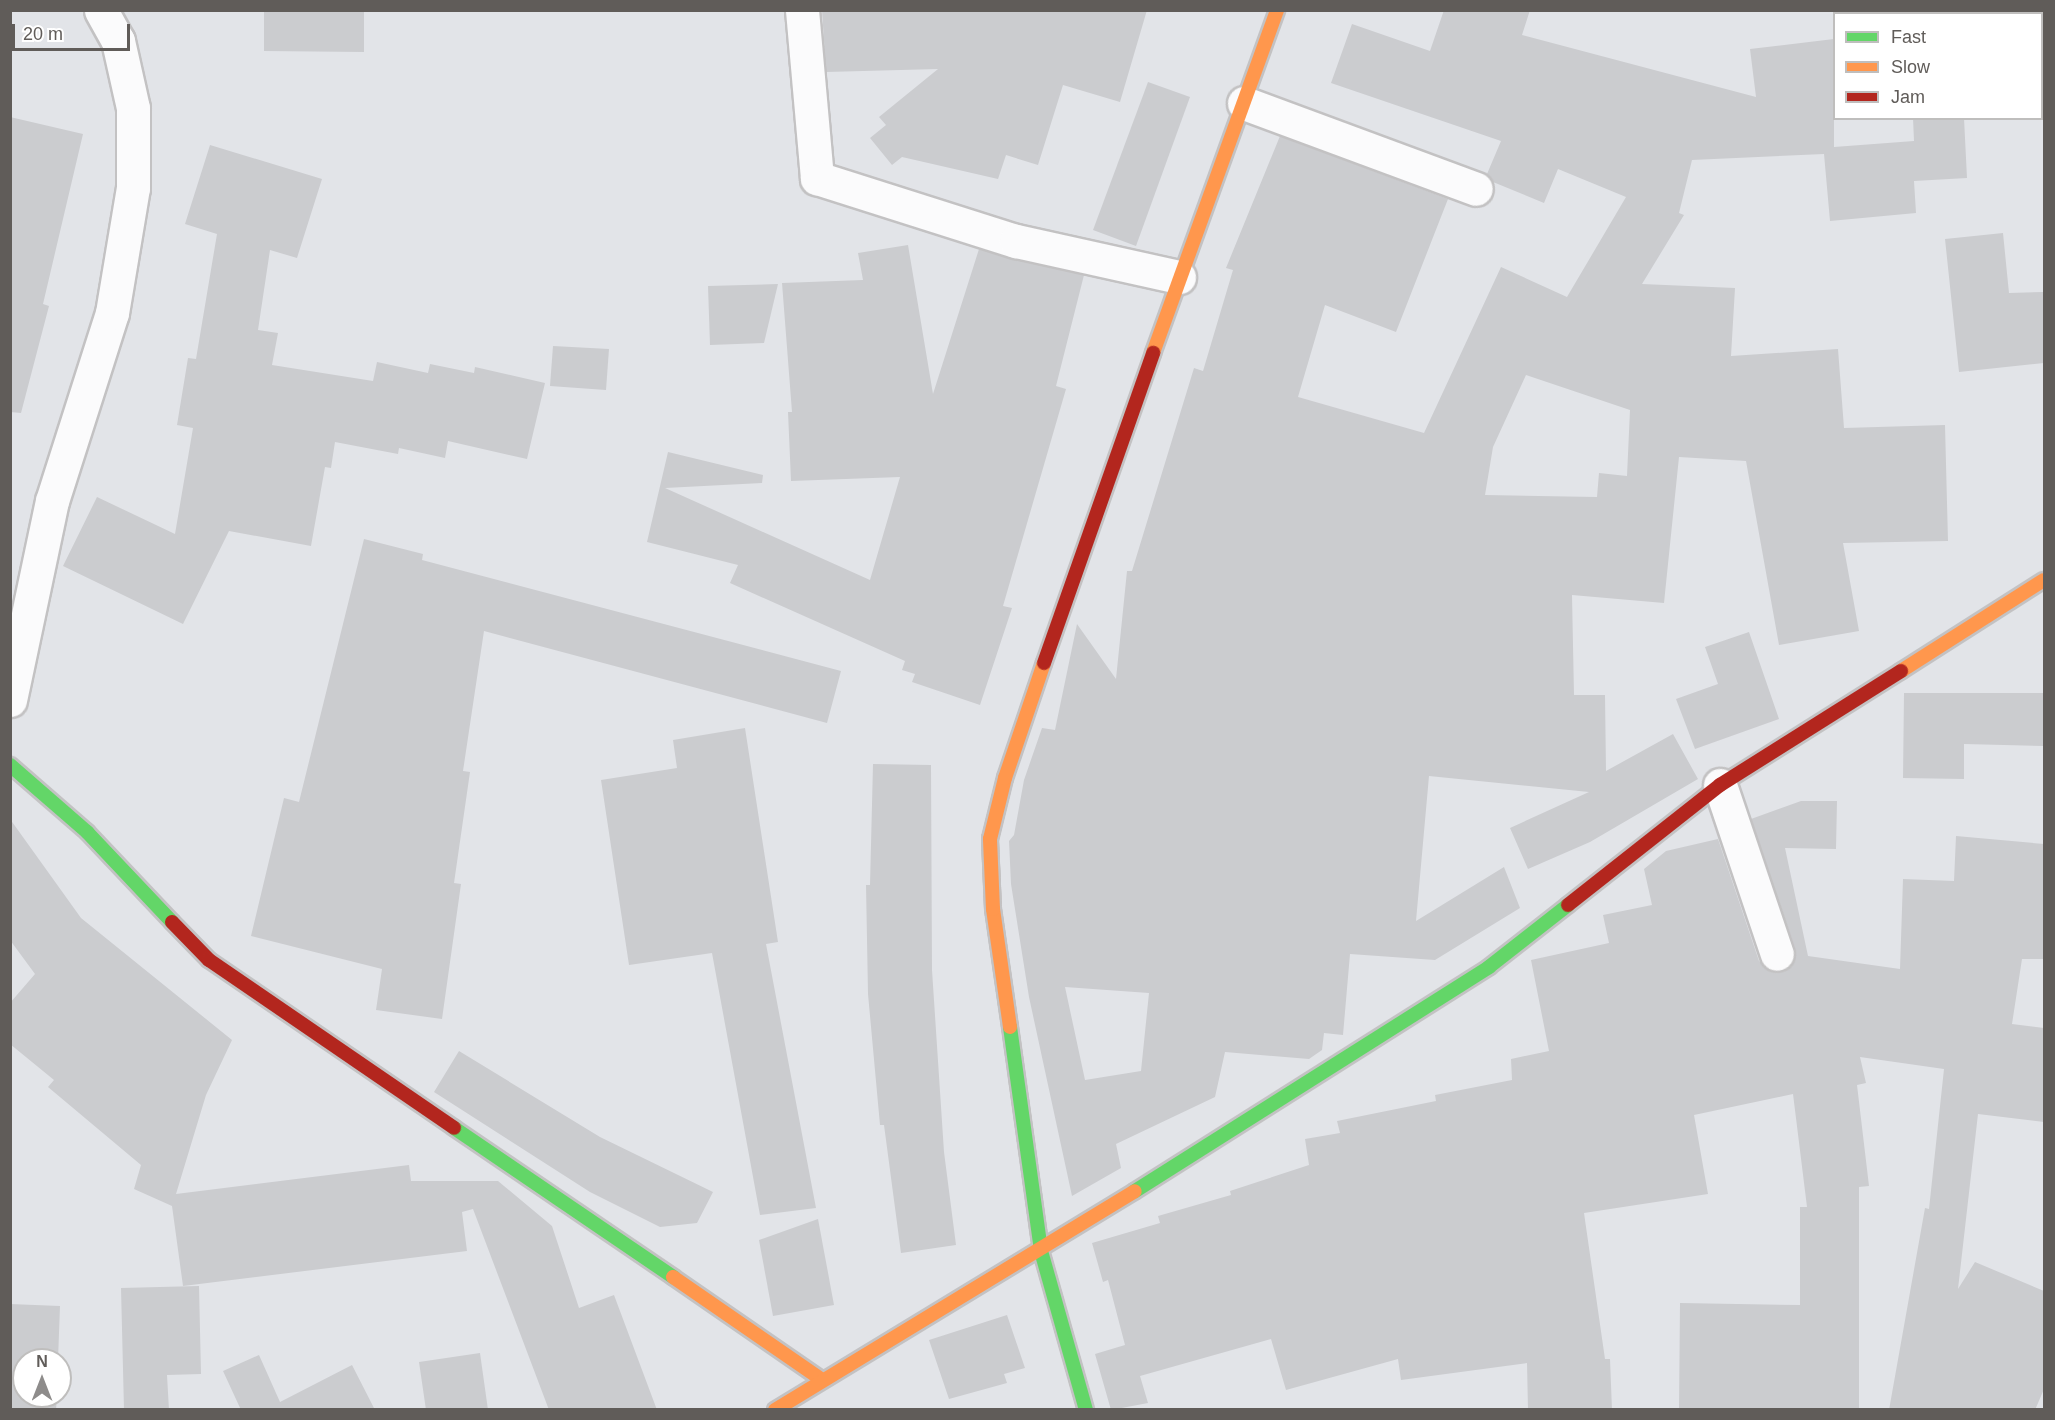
<!DOCTYPE html>
<html>
<head>
<meta charset="utf-8">
<style>
  body { margin:0 }
  #map { position:relative; width:2055px; height:1420px; overflow:hidden; background:#e2e4e8; font-family:Helvetica,sans-serif }
  div>[style] { position:absolute }
  .building>* { inset:0; background:#cbcccf }
  .roads { filter:drop-shadow(2px 0 #c3c2c3) drop-shadow(-2px 0 #c3c2c3) drop-shadow(0 2px #c3c2c3) drop-shadow(0 -2px #c3c2c3) }
  .street>* { height:33px; margin:-16.5px; padding:0 16.5px; transform-origin:16.5px; border-radius:16.5px; background:#fbfbfc }
  .fast>* { height:14px; margin:-7px; padding:0 7px; transform-origin:7px; border-radius:7px; background:#63d668 }
  .slow>* { height:14px; margin:-7px; padding:0 7px; transform-origin:7px; border-radius:7px; background:#ff974d }
  .jam>* { height:14px; margin:-7px; padding:0 7px; transform-origin:7px; border-radius:7px; background:#b3261e }
  span { translate:-50% -50%; white-space:nowrap; text-align:center; line-height:1.15; -webkit-text-stroke:4.5px #fff; paint-order:stroke }
  .frame { position:absolute; inset:0; border:12px solid #605c59; pointer-events:none }
  .legend { position:absolute; left:1833px; top:12px; width:210px; height:108px; box-sizing:border-box; background:#fff; border:2px solid #bfbebd; margin:0; padding:8px 10px; list-style:none; font-size:18px; color:#605c59 }
  .legend li { display:flex; align-items:center; gap:12px; height:30px }
  .legend b { width:30px; border:2px solid #bfbebd }
  .north { position:absolute; left:12px; top:1348px; width:60px; height:60px; box-sizing:border-box; background:#fff; border:2px solid #bfbebd; border-radius:50%; rotate:0deg; font-size:16px; font-weight:700; line-height:24px; text-align:center; color:#605c59 }
  .north::after { content:''; display:block; margin:auto; width:21px; height:27px; background:#8e8c8b; clip-path:polygon(50% 0,100% 100%,50% 72%,0 100%) }
  .scale { position:absolute; left:12px; top:24px; width:118px; height:27px; box-sizing:border-box; border:3px solid #605c59; border-top:0; padding-left:8px; font-size:18px; line-height:21px; white-space:nowrap; color:#605c59; -webkit-text-stroke:4px #fff; paint-order:stroke }
</style>
</head>
<body>
<div id="map">
  <div class="building">
    <div style="clip-path:polygon(264px 10px,364px 10px,364px 52px,264px 51px)"></div>
    <div style="clip-path:polygon(822px 10px,1147px 10px,1120px 102px,1063px 85px,1038px 165px,1006px 155px,998px 179px,902px 157px,892px 165px,870px 138px,886px 125px,879px 117px,938px 69px,826px 72px)"></div>
    <div style="clip-path:polygon(evenodd,1444px 10px,1530px 10px,1522px 35px,1756px 97px,1750px 49px,1834px 39px,1834px 147px,1914px 141px,1913px 118px,1964px 118px,1967px 178px,1914px 181px,1916px 213px,1830px 221px,1824px 154px,1692px 160px,1679px 213px,1684px 215px,1642px 284px,1735px 288px,1731px 356px,1838px 349px,1844px 428px,1945px 425px,1948px 541px,1843px 543px,1859px 631px,1779px 645px,1746px 461px,1679px 457px,1664px 603px,1572px 595px,1574px 695px,1605px 695px,1606px 771px,1673px 734px,1698px 779px,1590px 842px,1528px 869px,1510px 828px,1589px 792px,1429px 776px,1416px 921px,1504px 867px,1520px 908px,1435px 960px,1350px 954px,1343px 1035px,1324px 1033px,1322px 1050px,1309px 1059px,1225px 1052px,1215px 1097px,1116px 1144px,1121px 1168px,1072px 1196px,1029px 997px,1011px 884px,1009px 841px,1014px 835px,1024px 780px,1042px 728px,1055px 730px,1077px 624px,1116px 679px,1127px 571px,1132px 571px,1194px 368px,1203px 371px,1233px 270px,1226px 268px,1280px 136px,1448px 199px,1396px 332px,1325px 305px,1298px 397px,1424px 433px,1501px 267px,1567px 297px,1626px 197px,1558px 169px,1544px 203px,1493px 182px,1487px 174px,1501px 141px,1331px 83px,1352px 24px,1430px 51px,1444px 10px,1526px 375px,1630px 410px,1627px 476px,1599px 473px,1597px 497px,1485px 495px,1493px 447px,1526px 375px,1444px 10px,1065px 987px,1149px 993px,1141px 1071px,1085px 1080px,1065px 987px)"></div>
    <div style="clip-path:polygon(1148px 82px,1190px 97px,1136px 246px,1093px 230px)"></div>
    <div style="clip-path:polygon(10px 117px,83px 134px,43px 304px,49px 306px,21px 413px,10px 412px)"></div>
    <div style="clip-path:polygon(210px 145px,322px 179px,297px 258px,270px 250px,258px 330px,278px 333px,272px 365px,373px 381px,377px 362px,428px 373px,430px 364px,474px 373px,475px 367px,545px 383px,527px 459px,448px 441px,445px 458px,399px 448px,398px 454px,335px 442px,331px 468px,325px 467px,311px 546px,229px 531px,183px 624px,63px 566px,97px 497px,175px 534px,193px 428px,177px 425px,188px 358px,196px 359px,217px 234px,185px 224px)"></div>
    <div style="clip-path:polygon(2003px 233px,2009px 293px,2044px 292px,2044px 363px,1959px 372px,1945px 239px)"></div>
    <div style="clip-path:polygon(908px 245px,933px 394px,979px 249px,1084px 275px,1056px 386px,1066px 389px,1003px 606px,1012px 608px,980px 705px,912px 682px,915px 674px,902px 670px,905px 661px,730px 583px,738px 565px,647px 542px,668px 452px,763px 475px,762px 483px,665px 488px,870px 580px,900px 477px,791px 481px,788px 412px,792px 412px,782px 283px,863px 280px,858px 253px)"></div>
    <div style="clip-path:polygon(778px 284px,764px 343px,710px 345px,708px 286px)"></div>
    <div style="clip-path:polygon(553px 346px,609px 349px,606px 390px,550px 386px)"></div>
    <div style="clip-path:polygon(364px 539px,423px 554px,422px 560px,841px 671px,827px 723px,484px 631px,463px 771px,470px 772px,454px 883px,461px 884px,442px 1019px,376px 1010px,382px 969px,251px 936px,284px 798px,299px 802px)"></div>
    <div style="clip-path:polygon(1749px 632px,1779px 719px,1695px 749px,1676px 699px,1718px 684px,1705px 647px)"></div>
    <div style="clip-path:polygon(1904px 693px,2044px 693px,2044px 746px,1964px 744px,1964px 779px,1903px 778px)"></div>
    <div style="clip-path:polygon(745px 728px,778px 942px,766px 944px,816px 1208px,760px 1215px,712px 953px,629px 965px,601px 780px,677px 768px,673px 740px)"></div>
    <div style="clip-path:polygon(873px 764px,931px 765px,932px 970px,944px 1152px,956px 1245px,901px 1253px,884px 1125px,880px 1125px,868px 994px,866px 885px,870px 885px)"></div>
    <div style="clip-path:polygon(1801px 801px,1837px 801px,1836px 849px,1785px 848px,1808px 956px,1900px 969px,1903px 879px,1954px 881px,1956px 836px,2044px 844px,2044px 959px,2022px 959px,2012px 1024px,2044px 1028px,2044px 1122px,1978px 1114px,1958px 1289px,1975px 1262px,2044px 1291px,2044px 1389px,2035px 1410px,1889px 1410px,1925px 1208px,1929px 1209px,1944px 1069px,1860px 1057px,1866px 1083px,1857px 1085px,1869px 1186px,1859px 1187px,1859px 1410px,1679px 1410px,1680px 1303px,1800px 1305px,1800px 1207px,1807px 1207px,1793px 1094px,1694px 1115px,1708px 1194px,1584px 1213px,1605px 1359px,1610px 1359px,1612px 1410px,1528px 1410px,1527px 1363px,1401px 1380px,1398px 1359px,1286px 1390px,1271px 1339px,1140px 1376px,1148px 1403px,1111px 1410px,1095px 1354px,1125px 1345px,1108px 1280px,1103px 1282px,1092px 1243px,1160px 1223px,1158px 1216px,1231px 1195px,1230px 1191px,1309px 1165px,1305px 1139px,1340px 1133px,1337px 1121px,1436px 1101px,1435px 1095px,1512px 1080px,1511px 1059px,1549px 1051px,1531px 960px,1609px 943px,1603px 915px,1652px 905px,1644px 869px,1666px 851px,1718px 839px,1759px 961px,1773px 972px,1784px 972px,1795px 958px,1795px 948px,1751px 819px)"></div>
    <div style="clip-path:polygon(10px 819px,81px 918px,232px 1040px,206px 1095px,176px 1194px,409px 1165px,411px 1181px,498px 1181px,552px 1226px,579px 1308px,614px 1295px,657px 1410px,549px 1410px,473px 1209px,462px 1212px,467px 1251px,183px 1286px,172px 1206px,134px 1189px,141px 1165px,48px 1087px,54px 1080px,10px 1044px,10px 1003px,35px 974px,10px 940px)"></div>
    <div style="clip-path:polygon(459px 1051px,600px 1137px,713px 1192px,697px 1223px,660px 1227px,590px 1192px,434px 1092px)"></div>
    <div style="clip-path:polygon(818px 1219px,834px 1305px,773px 1316px,759px 1240px)"></div>
    <div style="clip-path:polygon(199px 1286px,201px 1374px,167px 1375px,169px 1410px,124px 1410px,121px 1288px)"></div>
    <div style="clip-path:polygon(10px 1304px,60px 1306px,58px 1360px,24px 1360px,24px 1396px,57px 1396px,56px 1410px,10px 1410px)"></div>
    <div style="clip-path:polygon(1007px 1315px,1025px 1368px,1004px 1374px,1007px 1383px,949px 1399px,929px 1340px)"></div>
    <div style="clip-path:polygon(480px 1353px,488px 1410px,426px 1410px,419px 1362px)"></div>
    <div style="clip-path:polygon(259px 1355px,280px 1402px,352px 1365px,375px 1410px,241px 1410px,223px 1371px)"></div>
  </div>
  <div class="roads">
    <div class="street">
      <div style="left:802px;top:10px;width:169px;rotate:84.9deg"></div>
      <div style="left:817px;top:178px;width:209px;rotate:17.6deg"></div>
      <div style="left:1016px;top:241px;width:167px;rotate:12.5deg"></div>
      <div style="left:1244px;top:103px;width:247px;rotate:20.3deg"></div>
      <div style="left:10px;top:700px;width:203px;rotate:-78.1deg"></div>
      <div style="left:52px;top:501px;width:197px;rotate:-72.3deg"></div>
      <div style="left:112px;top:313px;width:127px;rotate:-80.5deg"></div>
      <div style="left:133px;top:188px;width:80px;rotate:-90deg"></div>
      <div style="left:133px;top:108px;width:69px;rotate:-102.6deg"></div>
      <div style="left:118px;top:41px;width:35px;rotate:-119deg"></div>
      <div style="left:1720px;top:785px;width:178px;rotate:71.4deg"></div>
    </div>
    <div class="fast">
      <div style="left:10px;top:765px;width:102px;rotate:41deg"></div>
      <div style="left:87px;top:832px;width:124px;rotate:46.6deg"></div>
      <div style="left:1010px;top:1027px;width:226px;rotate:82.1deg"></div>
      <div style="left:1041px;top:1251px;width:165px;rotate:74.2deg"></div>
      <div style="left:454px;top:1128px;width:265px;rotate:34.2deg"></div>
      <div style="left:1135px;top:1191px;width:419px;rotate:-32.3deg"></div>
      <div style="left:1489px;top:967px;width:100px;rotate:-38.1deg"></div>
    </div>
    <div class="slow">
      <div style="left:1153px;top:353px;width:365px;rotate:-70.1deg"></div>
      <div style="left:1901px;top:671px;width:169px;rotate:-32.5deg"></div>
      <div style="left:1010px;top:1027px;width:119px;rotate:-98.2deg"></div>
      <div style="left:993px;top:909px;width:70px;rotate:-92.5deg"></div>
      <div style="left:990px;top:839px;width:63px;rotate:-76.2deg"></div>
      <div style="left:1005px;top:778px;width:121px;rotate:-71.3deg"></div>
      <div style="left:673px;top:1277px;width:180px;rotate:34.6deg"></div>
      <div style="left:775px;top:1410px;width:421px;rotate:-31.3deg"></div>
    </div>
    <div class="jam">
      <div style="left:1044px;top:663px;width:329px;rotate:-70.6deg"></div>
      <div style="left:1568px;top:905px;width:194px;rotate:-38.3deg"></div>
      <div style="left:1720px;top:785px;width:214px;rotate:-32.2deg"></div>
      <div style="left:172px;top:922px;width:53px;rotate:45.8deg"></div>
      <div style="left:209px;top:960px;width:297px;rotate:34.4deg"></div>
    </div>
  </div>
  <div class="frame"></div>
  <ul class="legend">
  <li><b style="height:8px;background:#63d668"></b>Fast</li>
  <li><b style="height:8px;background:#ff974d"></b>Slow</li>
  <li><b style="height:8px;background:#b3261e"></b>Jam</li>
  </ul>
  <div class="north">N</div>
  <div class="scale">20 m</div>
</div>
</body>
</html>
